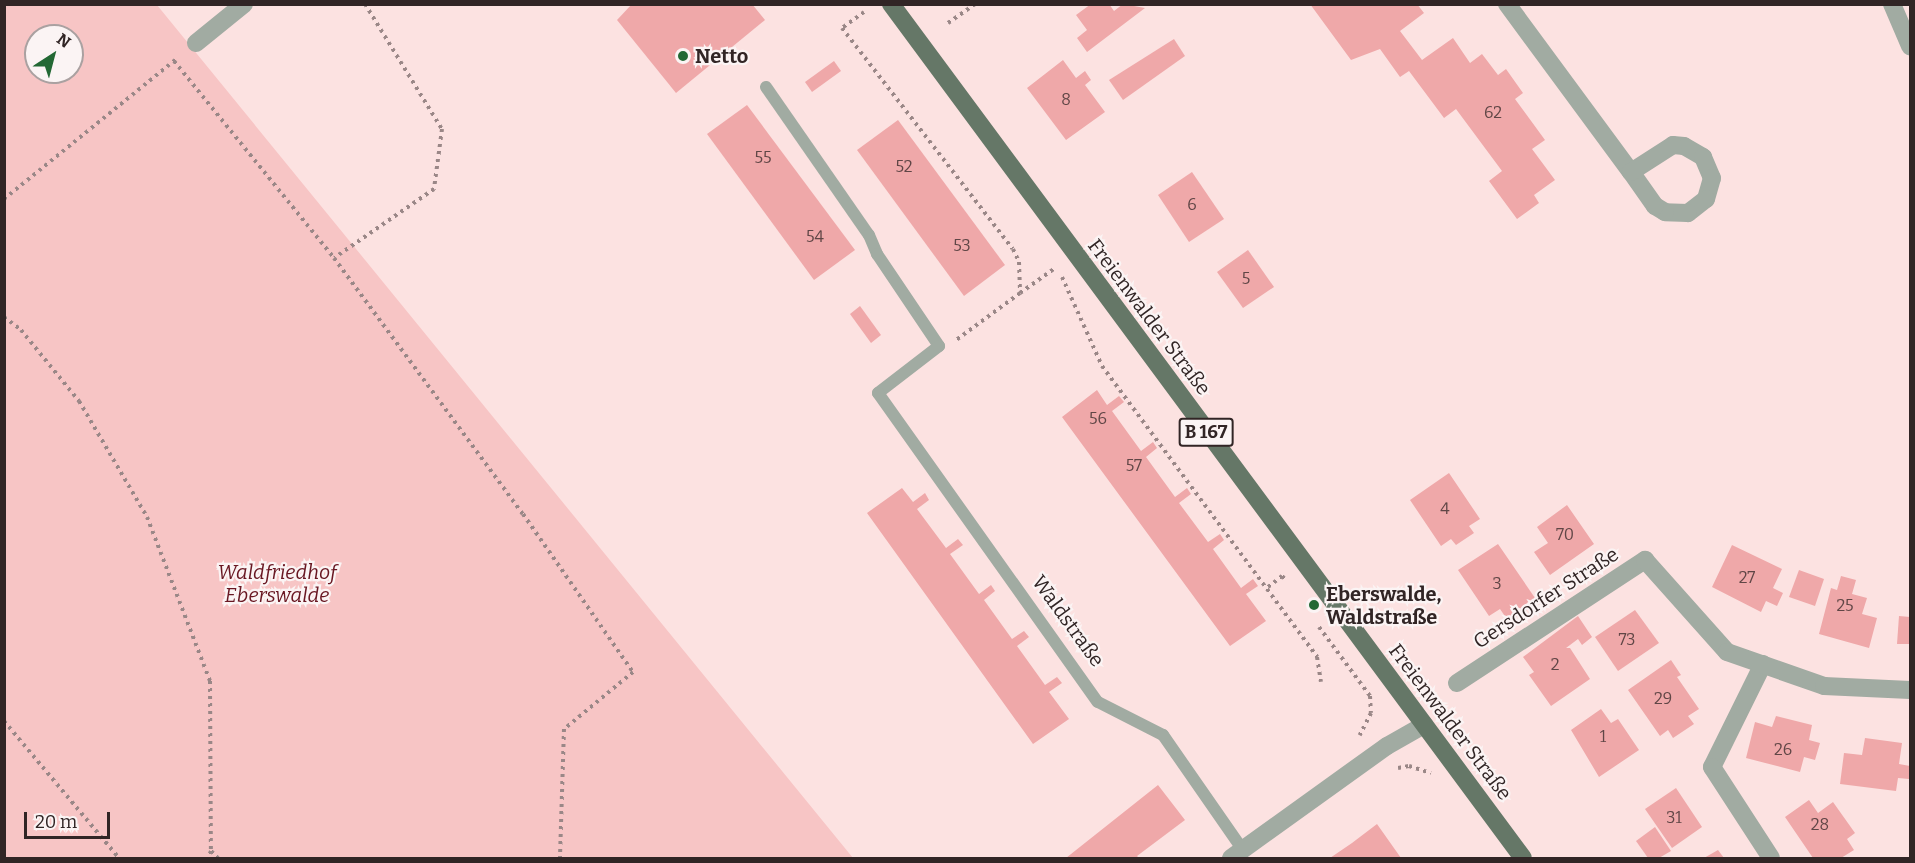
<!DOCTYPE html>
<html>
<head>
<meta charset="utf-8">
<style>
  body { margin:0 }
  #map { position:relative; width:1915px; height:863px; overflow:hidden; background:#fce2e1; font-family:Bitter,serif }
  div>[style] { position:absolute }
  .green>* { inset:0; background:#f7c5c5 }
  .building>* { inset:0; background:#efa8a9 }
  .path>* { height:4px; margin-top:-2px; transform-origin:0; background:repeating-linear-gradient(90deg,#9a8787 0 3px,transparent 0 7.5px) }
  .service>* { height:12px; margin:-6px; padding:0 6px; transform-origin:6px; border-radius:6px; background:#a1aba2 }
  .minor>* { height:18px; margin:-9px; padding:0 9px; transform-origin:9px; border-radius:9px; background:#a1aba2 }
  .primary>* { height:18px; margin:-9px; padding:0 9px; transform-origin:9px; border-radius:9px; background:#657767 }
  .dots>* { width:16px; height:16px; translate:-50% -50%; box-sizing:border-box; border:3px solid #fbf4f4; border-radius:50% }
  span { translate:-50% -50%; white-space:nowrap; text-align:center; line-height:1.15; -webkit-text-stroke:4.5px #fbf4f4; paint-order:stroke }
  .number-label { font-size:16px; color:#604646 }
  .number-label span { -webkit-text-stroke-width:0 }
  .shield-label span { padding:2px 4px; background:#fbf4f4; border:2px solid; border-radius:4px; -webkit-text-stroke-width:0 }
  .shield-label { font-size:18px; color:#312525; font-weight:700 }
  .poi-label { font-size:20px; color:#312525; font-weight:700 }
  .left { translate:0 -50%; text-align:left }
  .street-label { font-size:20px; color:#312525 }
  .park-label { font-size:20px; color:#691722; font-style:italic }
  .frame { position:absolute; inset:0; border:6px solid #312525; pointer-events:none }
  .north { position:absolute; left:24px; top:24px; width:60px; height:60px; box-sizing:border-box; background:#fbf4f4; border:2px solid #aaa1a1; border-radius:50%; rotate:36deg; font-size:16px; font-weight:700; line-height:24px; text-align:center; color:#312525 }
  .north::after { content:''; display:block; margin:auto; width:21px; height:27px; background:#236834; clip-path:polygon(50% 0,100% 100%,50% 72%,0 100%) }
  .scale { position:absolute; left:24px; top:812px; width:86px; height:27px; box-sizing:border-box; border:3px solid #312525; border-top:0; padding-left:8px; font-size:18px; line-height:21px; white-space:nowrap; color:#312525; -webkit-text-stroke:4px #fbf4f4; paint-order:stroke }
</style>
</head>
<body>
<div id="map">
  <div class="green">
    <div style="clip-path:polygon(evenodd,5px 5px,157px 5px,853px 858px,5px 858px,5px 5px,36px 36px,72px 36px,72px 72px,36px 72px,36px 36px)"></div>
  </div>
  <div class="building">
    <div style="clip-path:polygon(632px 4px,752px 4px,765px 20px,676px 93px,617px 20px)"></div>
    <div style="clip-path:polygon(1091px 4px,1109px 4px,1114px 11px,1123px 4px,1145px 8px,1087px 52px,1077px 38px,1087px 30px,1076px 15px)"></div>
    <div style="clip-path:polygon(1310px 4px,1417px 4px,1424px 13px,1400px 31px,1422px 60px,1453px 38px,1470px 63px,1482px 54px,1498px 75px,1506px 69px,1523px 93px,1515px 99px,1545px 140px,1532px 149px,1555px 180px,1534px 195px,1539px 203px,1517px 219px,1489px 181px,1502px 171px,1456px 109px,1444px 118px,1409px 71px,1400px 77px,1380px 49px,1351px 60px)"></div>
    <div style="clip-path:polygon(1174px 39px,1185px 56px,1123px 100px,1109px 80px)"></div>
    <div style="clip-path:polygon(1063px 60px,1076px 78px,1085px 71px,1091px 80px,1085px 85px,1105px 112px,1066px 140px,1027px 88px)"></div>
    <div style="clip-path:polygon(834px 61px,841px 71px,812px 92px,805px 82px)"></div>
    <div style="clip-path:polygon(747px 105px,855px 250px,814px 280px,707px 134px)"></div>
    <div style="clip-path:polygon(898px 120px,1005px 265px,964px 296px,857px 150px)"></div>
    <div style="clip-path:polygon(1192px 172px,1224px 219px,1189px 242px,1158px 195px)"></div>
    <div style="clip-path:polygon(1248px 250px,1274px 287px,1243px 308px,1217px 272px)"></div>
    <div style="clip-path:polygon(860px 306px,881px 335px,871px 343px,850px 314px)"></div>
    <div style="clip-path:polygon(1097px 390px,1107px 405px,1119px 396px,1124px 402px,1112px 411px,1141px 451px,1153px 442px,1157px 448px,1146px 457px,1175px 497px,1187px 488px,1191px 494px,1179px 503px,1208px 542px,1220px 534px,1224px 540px,1213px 549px,1241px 588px,1253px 579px,1258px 586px,1246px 594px,1266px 621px,1230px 646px,1062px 417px)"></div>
    <div style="clip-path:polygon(1449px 473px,1480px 519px,1469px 526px,1474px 533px,1456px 545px,1451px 539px,1441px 546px,1410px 500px)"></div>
    <div style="clip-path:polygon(902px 488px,913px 502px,925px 493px,929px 500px,917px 509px,946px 548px,958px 539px,963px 545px,950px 554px,979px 594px,991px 585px,995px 591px,984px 600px,1012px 639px,1024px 631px,1029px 637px,1017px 646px,1045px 685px,1057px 677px,1062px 683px,1049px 692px,1069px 719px,1033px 744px,867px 513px)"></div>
    <div style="clip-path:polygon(1567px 505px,1594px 544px,1550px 575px,1534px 552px,1548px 543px,1537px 527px)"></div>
    <div style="clip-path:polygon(1498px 544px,1535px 598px,1523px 606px,1527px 610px,1509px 622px,1500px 609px,1489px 616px,1458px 570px)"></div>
    <div style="clip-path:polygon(1732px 545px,1782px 569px,1773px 588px,1783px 593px,1777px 606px,1766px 601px,1761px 612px,1712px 587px)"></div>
    <div style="clip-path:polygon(1799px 570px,1824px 579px,1815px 606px,1789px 597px)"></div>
    <div style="clip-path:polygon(1841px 576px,1856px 580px,1852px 594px,1867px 598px,1862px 614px,1877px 618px,1869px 648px,1819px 634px,1831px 588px,1837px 590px)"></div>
    <div style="clip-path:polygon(1635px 610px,1659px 643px,1618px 671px,1595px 637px)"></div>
    <div style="clip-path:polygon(1578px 616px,1592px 637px,1582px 645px,1578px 639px,1566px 648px,1570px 648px,1590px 679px,1551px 706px,1529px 675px,1534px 672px,1523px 657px)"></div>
    <div style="clip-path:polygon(1899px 616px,1910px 617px,1910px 644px,1897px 644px)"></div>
    <div style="clip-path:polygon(1671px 660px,1681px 675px,1677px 677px,1699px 709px,1688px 716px,1694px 724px,1673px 738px,1668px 730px,1660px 736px,1628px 690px)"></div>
    <div style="clip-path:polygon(1601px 709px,1611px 723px,1618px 719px,1639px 750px,1599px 777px,1571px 730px)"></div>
    <div style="clip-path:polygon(1776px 716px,1812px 725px,1809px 740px,1820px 743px,1815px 760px,1804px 757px,1800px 772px,1746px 758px,1755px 722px,1772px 727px)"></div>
    <div style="clip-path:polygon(1865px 738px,1902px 743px,1899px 764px,1910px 766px,1909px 779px,1898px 778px,1896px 791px,1840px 784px,1844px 753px,1862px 755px)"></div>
    <div style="clip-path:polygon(1158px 785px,1185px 820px,1137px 856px,1139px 858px,1066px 858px)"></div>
    <div style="clip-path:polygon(1676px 788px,1702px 827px,1672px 848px,1645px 809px)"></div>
    <div style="clip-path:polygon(1809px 800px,1818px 813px,1833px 802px,1855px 833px,1847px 839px,1854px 850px,1841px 858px,1813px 858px,1785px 817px)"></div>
    <div style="clip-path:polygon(1377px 824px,1401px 858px,1330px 858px,1352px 843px)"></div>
    <div style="clip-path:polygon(1655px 827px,1671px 851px,1659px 858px,1648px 858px,1636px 841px)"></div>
    <div style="clip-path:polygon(1718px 850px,1724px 858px,1704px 858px)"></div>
  </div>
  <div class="path">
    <div style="left:365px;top:4px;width:147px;rotate:58.4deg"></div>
    <div style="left:442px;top:129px;width:61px;rotate:97.6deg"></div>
    <div style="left:434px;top:189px;width:121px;rotate:145.4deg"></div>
    <div style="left:334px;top:258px;width:318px;rotate:53.6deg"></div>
    <div style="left:523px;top:514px;width:193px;rotate:55.2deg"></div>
    <div style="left:633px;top:672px;width:89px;rotate:140.4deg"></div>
    <div style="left:564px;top:729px;width:129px;rotate:91.8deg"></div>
    <div style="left:864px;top:12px;width:27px;rotate:144deg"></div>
    <div style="left:842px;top:28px;width:279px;rotate:52.3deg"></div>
    <div style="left:1013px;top:249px;width:14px;rotate:65deg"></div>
    <div style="left:1019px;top:262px;width:31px;rotate:88deg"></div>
    <div style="left:1020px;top:293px;width:79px;rotate:143.7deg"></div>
    <div style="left:948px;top:23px;width:33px;rotate:-35deg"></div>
    <div style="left:174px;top:61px;width:254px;rotate:50.9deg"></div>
    <div style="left:4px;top:199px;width:222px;rotate:-39.1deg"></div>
    <div style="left:1062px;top:277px;width:98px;rotate:65.8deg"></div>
    <div style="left:1102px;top:366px;width:362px;rotate:53.5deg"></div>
    <div style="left:1317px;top:657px;width:25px;rotate:81deg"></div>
    <div style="left:1020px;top:293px;width:43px;rotate:-35.5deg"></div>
    <div style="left:4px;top:317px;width:21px;rotate:37deg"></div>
    <div style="left:21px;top:330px;width:92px;rotate:50.8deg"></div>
    <div style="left:79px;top:401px;width:134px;rotate:59.6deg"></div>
    <div style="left:147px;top:517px;width:176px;rotate:69deg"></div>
    <div style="left:210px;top:681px;width:170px;rotate:89.7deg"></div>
    <div style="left:211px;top:851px;width:8px;rotate:113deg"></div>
    <div style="left:1268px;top:587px;width:18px;rotate:-38deg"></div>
    <div style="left:1282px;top:576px;width:4px;rotate:45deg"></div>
    <div style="left:1319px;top:627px;width:86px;rotate:53.5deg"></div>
    <div style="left:1370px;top:696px;width:17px;rotate:87deg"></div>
    <div style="left:1371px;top:713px;width:25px;rotate:117deg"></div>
    <div style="left:4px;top:721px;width:179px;rotate:50deg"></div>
    <div style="left:1398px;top:768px;width:11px;rotate:-10deg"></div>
    <div style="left:1409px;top:766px;width:23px;rotate:18deg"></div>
    <div style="left:211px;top:851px;width:10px;rotate:45deg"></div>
  </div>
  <div class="service">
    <div style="left:766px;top:87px;width:180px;rotate:55.2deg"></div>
    <div style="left:869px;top:235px;width:21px;rotate:67deg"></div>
    <div style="left:877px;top:254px;width:111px;rotate:56deg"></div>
    <div style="left:939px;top:346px;width:77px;rotate:142.4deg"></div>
    <div style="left:878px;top:393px;width:379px;rotate:54.6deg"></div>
    <div style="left:1098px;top:702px;width:73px;rotate:26.9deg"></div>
    <div style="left:1163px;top:735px;width:140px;rotate:55.2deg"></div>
  </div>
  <div class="minor">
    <div style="left:1507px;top:4px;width:209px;rotate:53.6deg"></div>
    <div style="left:1892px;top:4px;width:46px;rotate:66.8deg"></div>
    <div style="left:196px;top:43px;width:62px;rotate:-39.1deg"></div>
    <div style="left:1673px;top:145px;width:11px;rotate:5deg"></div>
    <div style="left:1684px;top:146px;width:22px;rotate:30deg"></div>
    <div style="left:1703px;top:157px;width:23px;rotate:67deg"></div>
    <div style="left:1712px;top:178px;width:22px;rotate:106deg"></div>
    <div style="left:1706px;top:199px;width:23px;rotate:142deg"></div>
    <div style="left:1688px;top:213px;width:23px;rotate:-178deg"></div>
    <div style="left:1665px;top:212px;width:12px;rotate:-149deg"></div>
    <div style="left:1655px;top:206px;width:42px;rotate:-125.2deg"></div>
    <div style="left:1631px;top:172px;width:50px;rotate:-32.7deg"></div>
    <div style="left:1763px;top:664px;width:115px;rotate:116.3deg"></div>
    <div style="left:1712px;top:767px;width:108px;rotate:57deg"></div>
    <div style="left:1457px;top:683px;width:225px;rotate:-33.2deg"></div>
    <div style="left:1645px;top:560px;width:123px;rotate:48.3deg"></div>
    <div style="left:1727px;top:652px;width:103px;rotate:19.3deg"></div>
    <div style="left:1824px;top:686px;width:86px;rotate:2.7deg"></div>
    <div style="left:1231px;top:858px;width:192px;rotate:-35.7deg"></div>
    <div style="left:1387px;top:746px;width:43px;rotate:-29.6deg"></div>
  </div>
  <div class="primary">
    <div style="left:891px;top:4px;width:1062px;rotate:53.5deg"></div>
  </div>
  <div class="dots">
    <div style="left:683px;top:56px;background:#236834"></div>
    <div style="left:1314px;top:605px;background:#236834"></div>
  </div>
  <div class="number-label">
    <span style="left:1066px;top:100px">8</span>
    <span style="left:1493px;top:113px">62</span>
    <span style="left:763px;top:158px">55</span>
    <span style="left:904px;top:167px">52</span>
    <span style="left:1192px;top:205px">6</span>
    <span style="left:815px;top:237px">54</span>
    <span style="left:962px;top:246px">53</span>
    <span style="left:1246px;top:279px">5</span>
    <span style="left:1098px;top:419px">56</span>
    <span style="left:1134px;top:466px">57</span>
    <span style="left:1445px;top:509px">4</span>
    <span style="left:1565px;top:535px">70</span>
    <span style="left:1747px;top:578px">27</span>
    <span style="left:1497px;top:584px">3</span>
    <span style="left:1845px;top:606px">25</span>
    <span style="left:1627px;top:640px">73</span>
    <span style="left:1555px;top:665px">2</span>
    <span style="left:1663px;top:699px">29</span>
    <span style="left:1603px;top:737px">1</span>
    <span style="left:1783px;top:750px">26</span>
    <span style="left:1674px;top:818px">31</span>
    <span style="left:1820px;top:825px">28</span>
  </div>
  <div class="shield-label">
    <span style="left:1206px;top:432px">B 167</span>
  </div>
  <div class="poi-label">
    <span class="left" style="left:695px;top:56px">Netto</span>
    <span class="left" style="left:1326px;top:606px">Eberswalde,<br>Waldstraße</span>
  </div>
  <div class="street-label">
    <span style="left:1149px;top:317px;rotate:53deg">Freienwalder Straße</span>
    <span style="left:1546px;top:598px;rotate:-33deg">Gersdorfer Straße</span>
    <span style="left:1068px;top:621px;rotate:54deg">Waldstraße</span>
    <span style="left:1450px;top:722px;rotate:53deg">Freienwalder Straße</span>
  </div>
  <div class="park-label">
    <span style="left:277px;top:584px">Waldfriedhof<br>Eberswalde</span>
  </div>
  <div class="frame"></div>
  <div class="north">N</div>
  <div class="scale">20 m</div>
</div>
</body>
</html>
